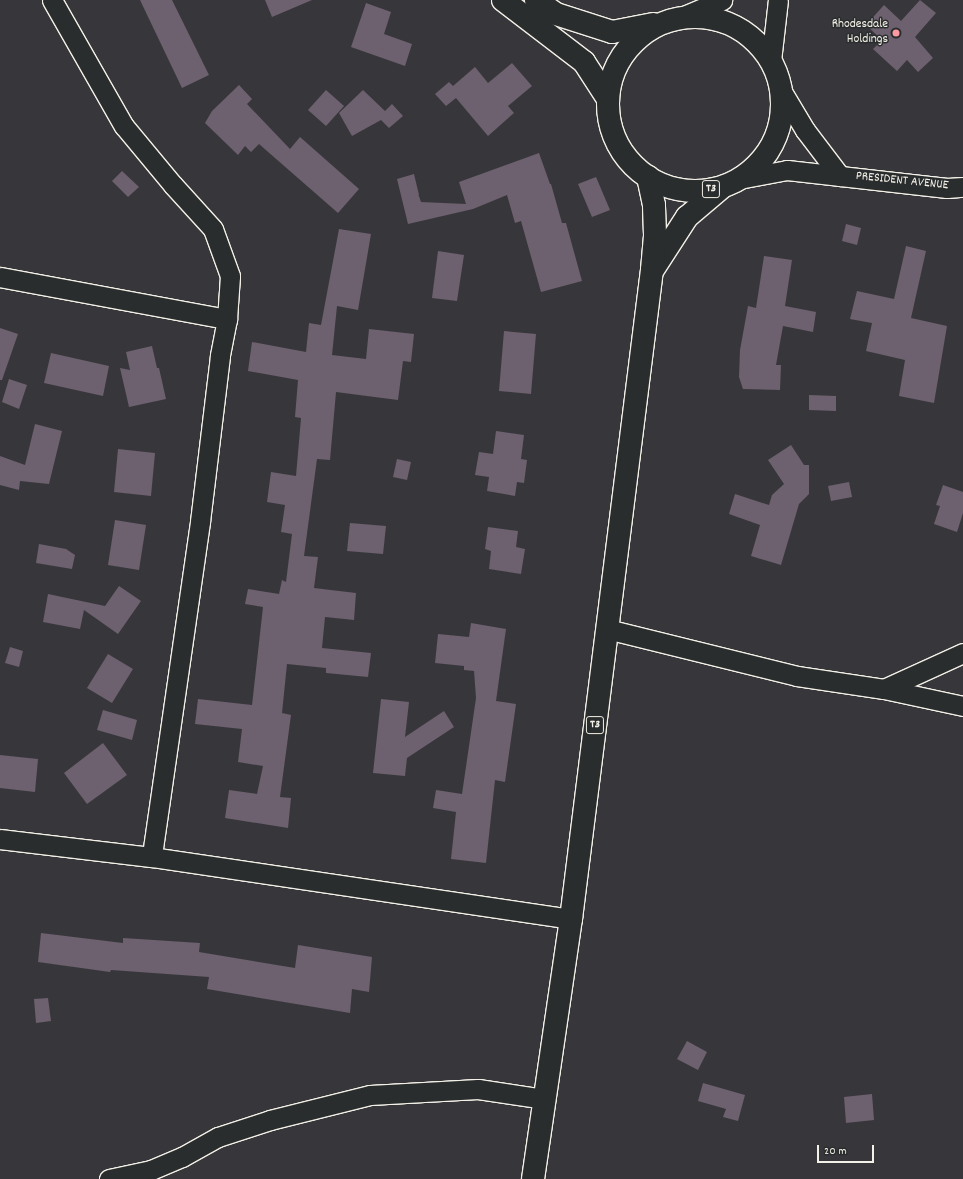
<!DOCTYPE html>
<html>
<head>
<meta charset="utf-8">
<style>
  body { margin:0 }
  #map { position:relative; width:963px; height:1179px; overflow:hidden; background:#37373b; font-family:Dekko,sans-serif }
  div>[style] { position:absolute }
  .building>* { inset:0; background:#6d606f }
  .roads { filter:drop-shadow(1px 0 #f4f1e8) drop-shadow(-1px 0 #f4f1e8) drop-shadow(0 1px #f4f1e8) drop-shadow(0 -1px #f4f1e8) }
  .minor>* { height:19px; margin:-9.5px; padding:0 9.5px; transform-origin:9.5px; border-radius:9.5px; background:#2a2d2e }
  .highway>* { height:22px; margin:-11px; padding:0 11px; transform-origin:11px; border-radius:11px; background:#2a2d2e }
  .highway>.ring { margin:-11px; padding:0; box-sizing:content-box; background:none; border:22px solid #2a2d2e; border-radius:50% }
  .dots>* { width:11px; height:11px; translate:-50% -50%; box-sizing:border-box; border:2px solid #2a2d2e; border-radius:50% }
  span { translate:-50% -50%; white-space:nowrap; text-align:center; line-height:1.15; -webkit-text-stroke:3px #2a2d2e; paint-order:stroke }
  .shield-label span { padding:1px 3px; background:#2a2d2e; border:1px solid; border-radius:3px; -webkit-text-stroke-width:0 }
  .shield-label { font-size:12px; color:#f4f1e8; font-weight:700 }
  .poi-label { font-size:13px; color:#f4f1e8 }
  .right { translate:-100% -50%; text-align:right }
  .street-label { font-size:13px; color:#f4f1e8 }
  .scale { position:absolute; left:817px; top:1145px; width:57px; height:18px; box-sizing:border-box; border:2px solid #f4f1e8; border-top:0; padding-left:5px; font-size:12px; line-height:14px; white-space:nowrap; color:#f4f1e8; -webkit-text-stroke:3px #2a2d2e; paint-order:stroke }
</style>
</head>
<body>
<div id="map">
  <div class="building">
    <div style="clip-path:polygon(140px 0,172px 0,209px 75px,182px 88px)"></div>
    <div style="clip-path:polygon(265px 0,312px 0,272px 17px)"></div>
    <div style="clip-path:polygon(920px 0,936px 13px,915px 37px,933px 58px,918px 72px,907px 60px,897px 71px,873px 49px,882px 40px,866px 25px,884px 5px,901px 21px)"></div>
    <div style="clip-path:polygon(366px 3px,391px 12px,384px 34px,412px 44px,405px 66px,351px 47px)"></div>
    <div style="clip-path:polygon(512px 63px,532px 86px,508px 106px,514px 113px,488px 136px,456px 98px,446px 106px,435px 94px,449px 82px,453px 86px,475px 67px,488px 83px)"></div>
    <div style="clip-path:polygon(239px 85px,252px 99px,247px 104px,290px 149px,300px 137px,359px 189px,338px 213px,259px 144px,251px 152px,245px 146px,238px 155px,205px 123px,212px 111px)"></div>
    <div style="clip-path:polygon(326px 90px,344px 106px,326px 126px,308px 110px)"></div>
    <div style="clip-path:polygon(363px 90px,385px 111px,392px 104px,403px 116px,389px 128px,381px 120px,352px 136px,339px 113px)"></div>
    <div style="clip-path:polygon(539px 153px,550px 184px,551px 184px,562px 223px,566px 223px,582px 281px,541px 292px,521px 221px,515px 223px,507px 195px,473px 209px,408px 224px,397px 179px,414px 174px,419px 195px,418px 196px,419px 196px,421px 202px,466px 204px,459px 182px)"></div>
    <div style="clip-path:polygon(122px 171px,139px 187px,128px 197px,112px 181px)"></div>
    <div style="clip-path:polygon(596px 177px,610px 210px,592px 217px,578px 184px)"></div>
    <div style="clip-path:polygon(846px 224px,861px 228px,857px 245px,842px 241px)"></div>
    <div style="clip-path:polygon(339px 229px,371px 234px,358px 310px,337px 306px,332px 355px,366px 359px,369px 329px,414px 334px,411px 362px,403px 361px,398px 400px,336px 392px,330px 460px,317px 459px,304px 556px,318px 557px,314px 588px,356px 593px,354px 620px,325px 617px,322px 648px,371px 653px,368px 677px,326px 673px,326px 668px,287px 664px,282px 713px,291px 715px,280px 797px,291px 798px,288px 828px,225px 818px,229px 790px,257px 794px,263px 766px,238px 762px,242px 729px,195px 724px,198px 699px,252px 705px,263px 607px,245px 604px,248px 589px,279px 594px,282px 580px,286px 582px,292px 534px,281px 532px,285px 505px,267px 502px,271px 472px,296px 476px,301px 418px,295px 417px,298px 380px,248px 371px,252px 342px,306px 352px,309px 323px,321px 325px)"></div>
    <div style="clip-path:polygon(906px 246px,926px 251px,911px 318px,947px 326px,934px 403px,899px 396px,905px 360px,866px 351px,872px 323px,850px 319px,857px 291px,894px 299px)"></div>
    <div style="clip-path:polygon(438px 251px,464px 255px,457px 301px,432px 298px)"></div>
    <div style="clip-path:polygon(764px 256px,792px 260px,785px 306px,816px 312px,813px 332px,783px 326px,776px 365px,781px 365px,780px 390px,743px 389px,739px 377px,740px 350px,748px 306px,756px 308px)"></div>
    <div style="clip-path:polygon(0 328px,18px 334px,2px 380px,0 380px)"></div>
    <div style="clip-path:polygon(504px 331px,536px 334px,531px 394px,499px 391px)"></div>
    <div style="clip-path:polygon(152px 346px,157px 368px,159px 368px,166px 399px,129px 407px,120px 368px,130px 370px,126px 352px)"></div>
    <div style="clip-path:polygon(51px 353px,109px 366px,103px 396px,44px 383px)"></div>
    <div style="clip-path:polygon(9px 379px,27px 385px,19px 409px,2px 402px)"></div>
    <div style="clip-path:polygon(809px 395px,836px 396px,836px 411px,809px 410px)"></div>
    <div style="clip-path:polygon(35px 424px,62px 431px,49px 484px,20px 481px,19px 490px,0 485px,0 456px,25px 465px)"></div>
    <div style="clip-path:polygon(496px 431px,524px 435px,521px 459px,527px 460px,524px 483px,517px 482px,515px 496px,487px 491px,489px 477px,475px 475px,479px 452px,493px 454px)"></div>
    <div style="clip-path:polygon(791px 445px,804px 465px,809px 465px,809px 494px,799px 504px,781px 565px,751px 556px,760px 525px,729px 514px,735px 494px,769px 505px,772px 495px,784px 484px,768px 460px)"></div>
    <div style="clip-path:polygon(118px 449px,155px 453px,151px 496px,114px 492px)"></div>
    <div style="clip-path:polygon(397px 459px,411px 462px,407px 480px,393px 477px)"></div>
    <div style="clip-path:polygon(849px 482px,852px 497px,831px 501px,828px 486px)"></div>
    <div style="clip-path:polygon(943px 485px,963px 492px,963px 513px,957px 532px,934px 524px,940px 506px,936px 505px)"></div>
    <div style="clip-path:polygon(115px 520px,146px 525px,139px 570px,108px 565px)"></div>
    <div style="clip-path:polygon(350px 523px,386px 526px,383px 554px,347px 551px)"></div>
    <div style="clip-path:polygon(488px 527px,518px 531px,516px 547px,525px 549px,521px 574px,489px 569px,491px 551px,485px 549px)"></div>
    <div style="clip-path:polygon(39px 544px,66px 549px,75px 555px,72px 569px,36px 563px)"></div>
    <div style="clip-path:polygon(119px 586px,141px 601px,118px 634px,84px 610px,80px 629px,43px 622px,48px 594px,105px 606px)"></div>
    <div style="clip-path:polygon(471px 623px,506px 629px,496px 701px,516px 704px,505px 782px,495px 780px,486px 863px,451px 859px,456px 812px,433px 808px,436px 790px,462px 794px,476px 698px,474px 671px,464px 670px,464px 666px,435px 663px,438px 634px,469px 637px)"></div>
    <div style="clip-path:polygon(10px 647px,23px 651px,19px 667px,5px 663px)"></div>
    <div style="clip-path:polygon(108px 654px,133px 669px,112px 703px,87px 688px)"></div>
    <div style="clip-path:polygon(381px 699px,409px 702px,405px 737px,444px 711px,454px 727px,407px 758px,405px 776px,373px 773px)"></div>
    <div style="clip-path:polygon(103px 710px,137px 720px,132px 740px,97px 730px)"></div>
    <div style="clip-path:polygon(103px 743px,127px 775px,87px 804px,64px 773px)"></div>
    <div style="clip-path:polygon(0 755px,38px 759px,35px 792px,0 788px)"></div>
    <div style="clip-path:polygon(41px 933px,123px 943px,123px 938px,200px 943px,199px 952px,295px 968px,298px 945px,372px 957px,369px 992px,352px 989px,350px 1013px,207px 989px,209px 977px,111px 970px,110px 972px,38px 962px)"></div>
    <div style="clip-path:polygon(48px 998px,51px 1021px,36px 1023px,34px 999px)"></div>
    <div style="clip-path:polygon(687px 1041px,707px 1052px,698px 1070px,677px 1059px)"></div>
    <div style="clip-path:polygon(703px 1083px,745px 1095px,738px 1121px,723px 1117px,726px 1109px,698px 1101px)"></div>
    <div style="clip-path:polygon(872px 1094px,874px 1120px,846px 1123px,844px 1097px)"></div>
  </div>
  <div class="roads">
    <div class="minor">
      <div style="left:52px;top:0;width:145px;rotate:60.3deg"></div>
      <div style="left:124px;top:126px;width:77px;rotate:50.3deg"></div>
      <div style="left:173px;top:185px;width:59px;rotate:47.7deg"></div>
      <div style="left:213px;top:229px;width:50px;rotate:70.1deg"></div>
      <div style="left:230px;top:276px;width:43px;rotate:94deg"></div>
      <div style="left:227px;top:319px;width:38px;rotate:101deg"></div>
      <div style="left:220px;top:356px;width:167px;rotate:96.9deg"></div>
      <div style="left:200px;top:522px;width:338px;rotate:98.2deg"></div>
      <div style="left:679px;top:18px;width:47px;rotate:-22.7deg"></div>
      <div style="left:771px;top:61px;width:61px;rotate:-83.5deg"></div>
      <div style="left:781px;top:90px;width:47px;rotate:59deg"></div>
      <div style="left:805px;top:130px;width:58px;rotate:52.7deg"></div>
      <div style="left:739px;top:179px;width:49px;rotate:-10.6deg"></div>
      <div style="left:787px;top:170px;width:161px;rotate:6.4deg"></div>
      <div style="left:947px;top:188px;width:16px;rotate:-4deg"></div>
      <div style="left:0;top:277px;width:231px;rotate:10.5deg"></div>
      <div style="left:607px;top:629px;width:196px;rotate:13.9deg"></div>
      <div style="left:797px;top:676px;width:88px;rotate:8.5deg"></div>
      <div style="left:884px;top:689px;width:87px;rotate:-24.5deg"></div>
      <div style="left:884px;top:689px;width:81px;rotate:12.1deg"></div>
      <div style="left:0;top:839px;width:153px;rotate:6.8deg"></div>
      <div style="left:152px;top:857px;width:424px;rotate:8.4deg"></div>
      <div style="left:109px;top:1179px;width:43px;rotate:-12.1deg"></div>
      <div style="left:151px;top:1170px;width:34px;rotate:-23deg"></div>
      <div style="left:182px;top:1157px;width:41px;rotate:-29.1deg"></div>
      <div style="left:218px;top:1137px;width:55px;rotate:-18.1deg"></div>
      <div style="left:270px;top:1120px;width:103px;rotate:-14deg"></div>
      <div style="left:370px;top:1095px;width:108px;rotate:-3.2deg"></div>
      <div style="left:478px;top:1089px;width:68px;rotate:8.5deg"></div>
    </div>
    <div class="highway">
      <div style="left:503px;top:0;width:102px;rotate:37.4deg"></div>
      <div style="left:584px;top:62px;width:44px;rotate:57deg"></div>
      <div style="left:536px;top:0;width:24px;rotate:35deg"></div>
      <div style="left:556px;top:14px;width:59px;rotate:17.8deg"></div>
      <div style="left:612px;top:32px;width:42px;rotate:-11deg"></div>
      <div class="ring" style="left:608px;top:17px;width:152px;height:152px"></div>
      <div style="left:654px;top:268px;width:61px;rotate:-57.1deg"></div>
      <div style="left:687px;top:217px;width:45px;rotate:-40.5deg"></div>
      <div style="left:533px;top:1179px;width:263px;rotate:-81.7deg"></div>
      <div style="left:571px;top:919px;width:654px;rotate:-82.89deg"></div>
      <div style="left:652px;top:270px;width:35px;rotate:-85deg"></div>
      <div style="left:655px;top:235px;width:30px;rotate:-92deg"></div>
      <div style="left:654px;top:205px;width:29px;rotate:-102deg"></div>
    </div>
  </div>
  <div class="dots">
    <div style="left:896px;top:33px;background:#ff9aa2"></div>
  </div>
  <div class="shield-label">
    <span style="left:711px;top:189px">T3</span>
    <span style="left:595px;top:725px">T3</span>
  </div>
  <div class="poi-label">
    <span class="right" style="left:888px;top:33px">Rhodesdale<br>Holdings</span>
  </div>
  <div class="street-label">
    <span style="left:902px;top:182px;rotate:6deg">PRESIDENT AVENUE</span>
  </div>
  <div class="scale">20 m</div>
</div>
</body>
</html>
